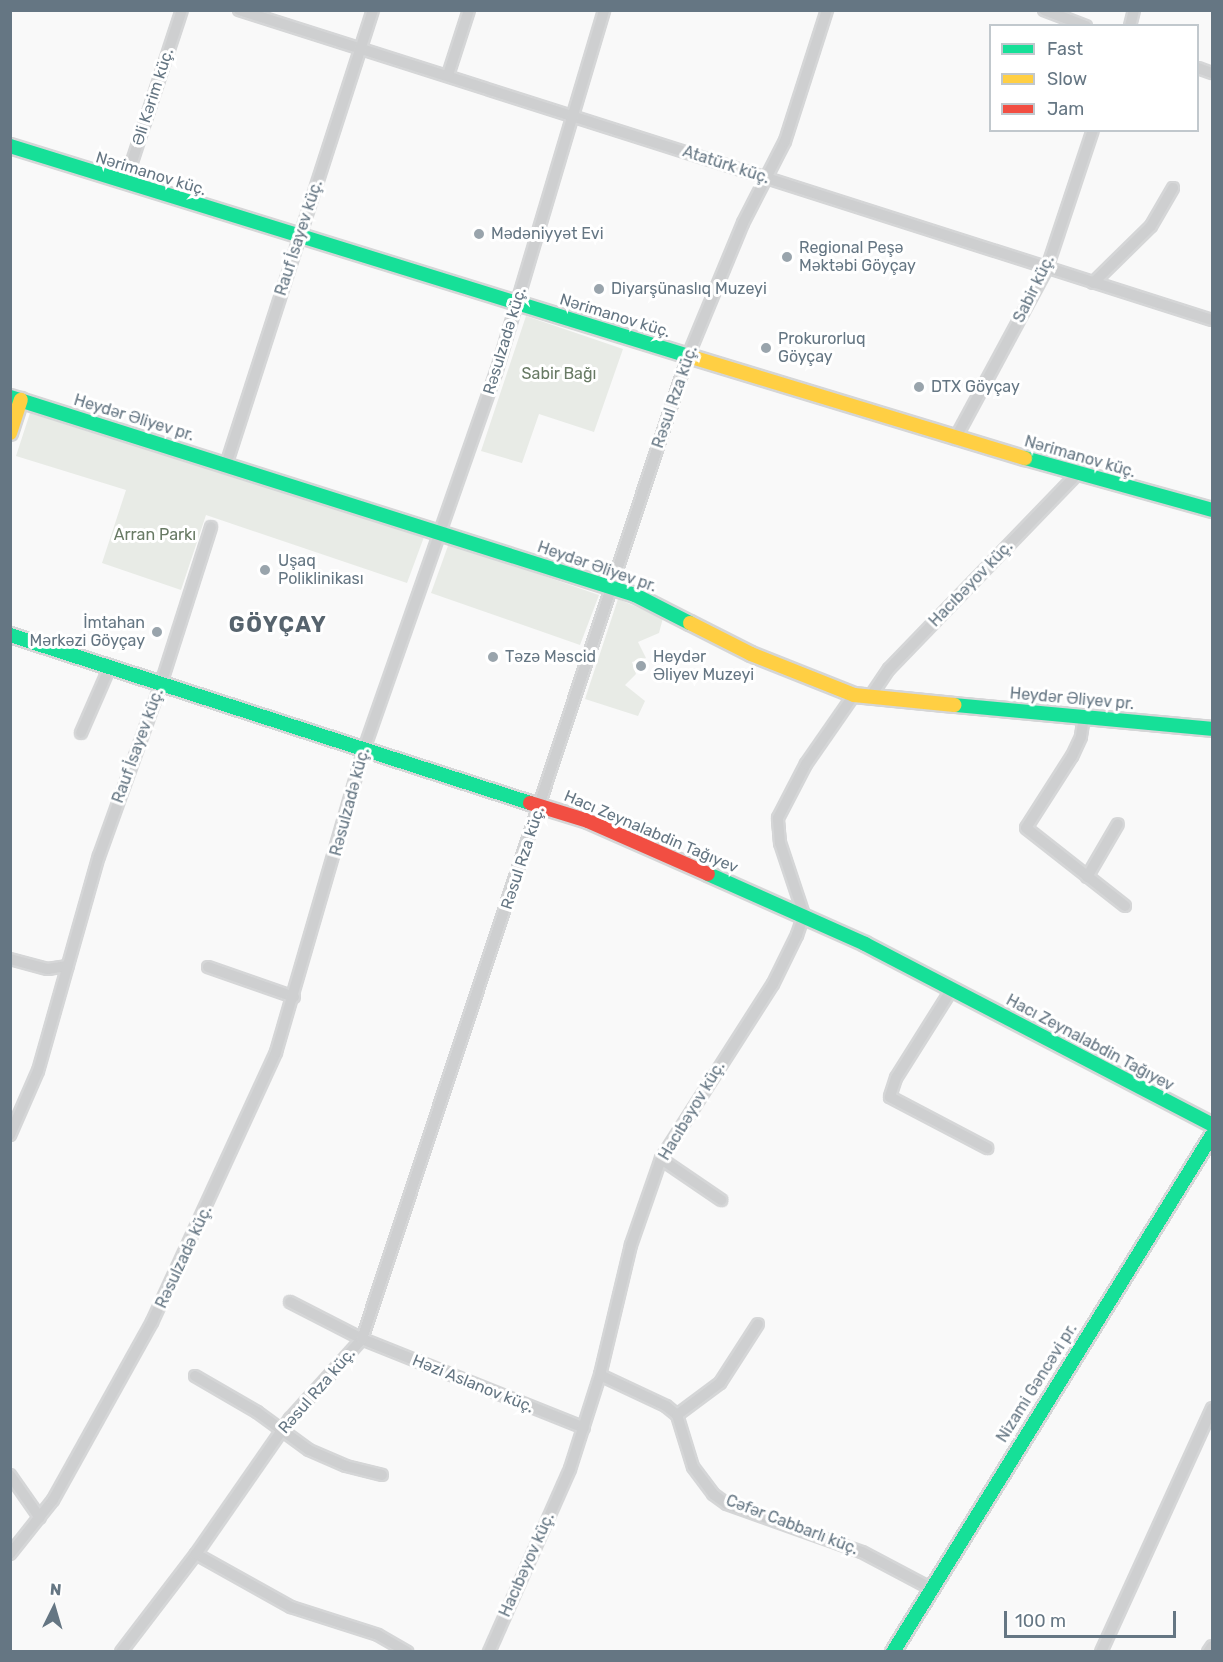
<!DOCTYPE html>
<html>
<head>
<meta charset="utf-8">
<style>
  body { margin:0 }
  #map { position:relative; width:1223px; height:1662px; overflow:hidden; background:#f9f9f9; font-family:Rubik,sans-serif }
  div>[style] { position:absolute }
  .green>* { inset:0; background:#e8ebe6 }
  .roads { filter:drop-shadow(2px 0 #d5d6d7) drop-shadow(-2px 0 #d5d6d7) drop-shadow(0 2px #d5d6d7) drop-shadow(0 -2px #d5d6d7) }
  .street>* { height:10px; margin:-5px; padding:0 5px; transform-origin:5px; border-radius:5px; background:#cecfd0 }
  .fast>* { height:14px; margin:-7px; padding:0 7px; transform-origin:7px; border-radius:7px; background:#16e098 }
  .slow>* { height:14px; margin:-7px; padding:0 7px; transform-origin:7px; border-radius:7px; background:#ffcf43 }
  .jam>* { height:14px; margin:-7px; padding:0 7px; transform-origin:7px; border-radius:7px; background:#f24e42 }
  .dots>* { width:16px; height:16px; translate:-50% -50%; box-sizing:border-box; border:3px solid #fff; border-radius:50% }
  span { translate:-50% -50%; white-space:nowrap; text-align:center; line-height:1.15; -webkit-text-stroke:6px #fff; paint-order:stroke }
  .street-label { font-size:16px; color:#657683 }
  .poi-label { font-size:16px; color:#657683 }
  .left { translate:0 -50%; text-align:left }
  .right { translate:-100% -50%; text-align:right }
  .park-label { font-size:16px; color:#687a64 }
  .district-label { font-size:22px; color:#57646e; font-weight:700; letter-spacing:1.5px }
  .frame { position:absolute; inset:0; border:12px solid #657683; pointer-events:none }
  .legend { position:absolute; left:989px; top:24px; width:210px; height:108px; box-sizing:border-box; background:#fff; border:2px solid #c1c8cd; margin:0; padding:8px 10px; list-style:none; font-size:18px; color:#657683 }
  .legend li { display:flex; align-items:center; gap:12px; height:30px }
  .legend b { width:30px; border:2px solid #c1c8cd }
  .north { position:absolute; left:24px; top:1578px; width:60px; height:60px; -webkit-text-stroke:4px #fff; paint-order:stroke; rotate:5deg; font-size:16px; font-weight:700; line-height:24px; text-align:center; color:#657683 }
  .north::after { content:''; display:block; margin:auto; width:21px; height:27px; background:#657683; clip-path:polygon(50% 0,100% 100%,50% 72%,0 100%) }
  .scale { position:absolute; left:1004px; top:1611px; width:172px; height:27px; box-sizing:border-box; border:3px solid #657683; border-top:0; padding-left:8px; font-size:18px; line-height:21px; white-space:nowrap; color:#657683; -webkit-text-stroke:4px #fff; paint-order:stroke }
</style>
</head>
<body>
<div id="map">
  <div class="green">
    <div style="clip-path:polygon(526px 316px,623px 349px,594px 432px,539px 414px,522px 463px,481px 451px)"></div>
    <div style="clip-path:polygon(30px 413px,424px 537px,407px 583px,206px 515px,181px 590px,102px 563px,126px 490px,16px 456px)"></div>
    <div style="clip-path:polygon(449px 543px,599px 595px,580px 645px,431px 593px)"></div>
    <div style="clip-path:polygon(618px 599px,663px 618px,659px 633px,638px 642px,646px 658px,632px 662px,636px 674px,625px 685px,645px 701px,638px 716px,585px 699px)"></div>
  </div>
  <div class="roads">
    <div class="street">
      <div style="left:239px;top:10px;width:1021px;rotate:17.67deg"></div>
      <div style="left:1044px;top:10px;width:45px;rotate:20.9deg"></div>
      <div style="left:1130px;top:26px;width:16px;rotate:-76deg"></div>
      <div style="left:1198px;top:68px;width:15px;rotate:20deg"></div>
      <div style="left:448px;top:75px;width:68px;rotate:-72.1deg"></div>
      <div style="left:125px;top:183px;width:182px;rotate:-71.8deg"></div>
      <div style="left:1093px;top:283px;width:81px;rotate:-44.5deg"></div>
      <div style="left:1151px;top:226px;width:44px;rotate:-59.9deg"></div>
      <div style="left:955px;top:439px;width:194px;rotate:-61.7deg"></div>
      <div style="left:1047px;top:268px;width:145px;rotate:-71.6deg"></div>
      <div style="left:226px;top:465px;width:478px;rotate:-72.1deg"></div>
      <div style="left:870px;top:697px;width:34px;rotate:-56deg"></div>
      <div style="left:889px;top:669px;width:271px;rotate:-46deg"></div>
      <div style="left:1084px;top:717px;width:20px;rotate:99deg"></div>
      <div style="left:1081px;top:737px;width:21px;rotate:115deg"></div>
      <div style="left:1072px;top:756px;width:85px;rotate:122.6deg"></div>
      <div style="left:1026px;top:828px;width:126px;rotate:38.2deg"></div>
      <div style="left:81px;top:733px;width:70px;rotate:-66.4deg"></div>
      <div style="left:1087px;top:877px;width:61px;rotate:-59.7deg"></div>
      <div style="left:10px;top:959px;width:39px;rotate:15deg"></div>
      <div style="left:48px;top:969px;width:20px;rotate:-9deg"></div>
      <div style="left:208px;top:967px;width:91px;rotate:19.2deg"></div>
      <div style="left:952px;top:989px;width:105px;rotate:122.2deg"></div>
      <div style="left:896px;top:1078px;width:20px;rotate:108deg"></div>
      <div style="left:890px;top:1097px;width:110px;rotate:27.7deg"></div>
      <div style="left:10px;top:1135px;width:70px;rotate:-66.4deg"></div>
      <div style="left:38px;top:1071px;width:223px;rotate:-74.2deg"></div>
      <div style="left:99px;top:856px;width:180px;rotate:-70.2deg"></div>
      <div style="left:160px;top:687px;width:168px;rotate:-72.3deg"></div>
      <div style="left:661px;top:1159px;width:73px;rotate:34.3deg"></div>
      <div style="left:290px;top:1302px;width:81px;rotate:27.2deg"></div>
      <div style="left:362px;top:1339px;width:239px;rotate:21.8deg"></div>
      <div style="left:600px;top:1375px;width:73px;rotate:25.2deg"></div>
      <div style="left:666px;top:1406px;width:14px;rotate:39deg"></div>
      <div style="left:677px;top:1415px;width:54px;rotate:72.9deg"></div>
      <div style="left:693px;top:1467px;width:34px;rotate:53deg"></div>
      <div style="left:713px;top:1494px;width:17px;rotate:36deg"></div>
      <div style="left:727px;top:1504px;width:143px;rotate:19.6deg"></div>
      <div style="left:862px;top:1552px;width:77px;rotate:27.9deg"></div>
      <div style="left:195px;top:1376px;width:72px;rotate:30.1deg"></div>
      <div style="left:257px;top:1412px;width:64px;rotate:36.2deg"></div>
      <div style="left:309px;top:1450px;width:40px;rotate:23.4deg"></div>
      <div style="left:346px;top:1466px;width:37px;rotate:14deg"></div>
      <div style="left:677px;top:1415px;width:54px;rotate:-36.7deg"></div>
      <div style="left:720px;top:1383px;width:70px;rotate:-57.2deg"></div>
      <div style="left:10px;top:1475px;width:52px;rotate:55.1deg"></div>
      <div style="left:10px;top:1554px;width:69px;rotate:-51.5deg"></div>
      <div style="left:53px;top:1500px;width:204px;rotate:-60.9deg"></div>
      <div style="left:152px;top:1322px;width:297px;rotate:-65.3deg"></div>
      <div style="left:276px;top:1052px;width:312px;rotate:-73.8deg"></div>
      <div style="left:363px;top:752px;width:402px;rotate:-70.7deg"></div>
      <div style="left:496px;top:373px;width:379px;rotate:-73.4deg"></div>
      <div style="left:196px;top:1554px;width:109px;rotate:29.2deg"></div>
      <div style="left:291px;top:1607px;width:91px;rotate:17.8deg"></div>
      <div style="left:378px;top:1635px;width:34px;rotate:30deg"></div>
      <div style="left:121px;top:1652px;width:123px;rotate:-52.6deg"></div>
      <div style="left:196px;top:1554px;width:165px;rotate:-55.2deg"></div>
      <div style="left:290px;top:1419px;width:108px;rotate:-48deg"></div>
      <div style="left:362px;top:1339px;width:1036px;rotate:-71.65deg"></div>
      <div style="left:688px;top:356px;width:144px;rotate:-67.5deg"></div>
      <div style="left:743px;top:223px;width:92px;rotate:-62.9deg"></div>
      <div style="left:785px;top:141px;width:138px;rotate:-72.2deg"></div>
      <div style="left:489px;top:1652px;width:200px;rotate:-66.1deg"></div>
      <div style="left:570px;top:1469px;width:99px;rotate:-72.3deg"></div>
      <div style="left:600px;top:1375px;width:134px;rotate:-76.6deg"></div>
      <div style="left:631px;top:1245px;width:91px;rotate:-70.8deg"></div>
      <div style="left:661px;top:1159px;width:208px;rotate:-57.4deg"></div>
      <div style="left:773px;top:984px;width:55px;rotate:-63.9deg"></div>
      <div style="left:797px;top:935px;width:21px;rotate:-71deg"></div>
      <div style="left:804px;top:915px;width:76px;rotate:-108.4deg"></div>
      <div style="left:780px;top:843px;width:25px;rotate:-95deg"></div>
      <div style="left:778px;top:818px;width:61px;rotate:-62.6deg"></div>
      <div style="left:806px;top:764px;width:84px;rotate:-55.2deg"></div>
      <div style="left:1101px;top:1652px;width:268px;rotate:-65.5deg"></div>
      <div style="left:1208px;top:1652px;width:7px;rotate:-56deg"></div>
    </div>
    <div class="fast">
      <div style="left:10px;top:146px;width:717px;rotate:17.2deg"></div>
      <div style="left:10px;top:397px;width:656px;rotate:17.58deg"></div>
      <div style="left:635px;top:595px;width:62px;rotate:27deg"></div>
      <div style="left:1025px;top:458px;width:194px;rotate:15.5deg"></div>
      <div style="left:10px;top:635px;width:546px;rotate:17.9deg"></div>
      <div style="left:955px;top:705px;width:258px;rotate:5.3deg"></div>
      <div style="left:708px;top:874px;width:172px;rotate:24deg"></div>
      <div style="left:865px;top:944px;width:391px;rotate:27.5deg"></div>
      <div style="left:893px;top:1652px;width:607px;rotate:-58.32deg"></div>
    </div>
    <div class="slow">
      <div style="left:695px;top:358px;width:345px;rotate:16.9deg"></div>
      <div style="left:10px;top:433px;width:35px;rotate:-72deg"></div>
      <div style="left:690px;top:623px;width:68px;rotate:26.9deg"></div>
      <div style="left:751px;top:654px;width:111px;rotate:21.7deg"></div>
      <div style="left:854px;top:695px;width:101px;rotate:5.7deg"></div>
    </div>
    <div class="jam">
      <div style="left:530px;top:803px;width:61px;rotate:17.2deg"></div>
      <div style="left:588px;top:821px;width:131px;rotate:23.8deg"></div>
    </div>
  </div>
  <div class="dots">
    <div style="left:479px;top:234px;background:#99a4ac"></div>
    <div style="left:787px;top:257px;background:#99a4ac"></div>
    <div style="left:599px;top:289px;background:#99a4ac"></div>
    <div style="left:766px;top:348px;background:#99a4ac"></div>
    <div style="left:919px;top:387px;background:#99a4ac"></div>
    <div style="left:265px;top:570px;background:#99a4ac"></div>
    <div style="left:157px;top:632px;background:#99a4ac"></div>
    <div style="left:493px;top:657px;background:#99a4ac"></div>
    <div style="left:641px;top:666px;background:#99a4ac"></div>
  </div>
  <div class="street-label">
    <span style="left:153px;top:97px;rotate:-72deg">Əli Kərim küç.</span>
    <span style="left:726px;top:165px;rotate:18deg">Atatürk küç.</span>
    <span style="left:151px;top:174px;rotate:17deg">Nərimanov küç.</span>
    <span style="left:299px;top:238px;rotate:-72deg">Rauf İsayev küç.</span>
    <span style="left:1034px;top:289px;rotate:-64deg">Sabir küç.</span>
    <span style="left:615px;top:316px;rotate:17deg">Nərimanov küç.</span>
    <span style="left:505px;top:341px;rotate:-73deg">Rəsulzadə küç.</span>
    <span style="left:675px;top:397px;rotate:-71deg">Rəsul Rza küç.</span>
    <span style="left:134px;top:418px;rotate:17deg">Heydər Əliyev pr.</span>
    <span style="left:1080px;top:457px;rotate:16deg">Nərimanov küç.</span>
    <span style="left:597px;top:567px;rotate:19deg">Heydər Əliyev pr.</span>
    <span style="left:971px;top:584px;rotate:-46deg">Hacıbəyov küç.</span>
    <span style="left:1072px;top:699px;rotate:5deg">Heydər Əliyev pr.</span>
    <span style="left:138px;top:746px;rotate:-70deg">Rauf İsayev küç.</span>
    <span style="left:350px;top:802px;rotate:-75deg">Rəsulzadə küç.</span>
    <span style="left:651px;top:832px;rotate:23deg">Hacı Zeynalabdin Tağıyev</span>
    <span style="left:523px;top:858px;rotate:-72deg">Rəsul Rza küç.</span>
    <span style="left:1090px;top:1043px;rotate:28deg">Hacı Zeynalabdin Tağıyev</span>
    <span style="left:692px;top:1111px;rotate:-59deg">Hacıbəyov küç.</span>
    <span style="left:184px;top:1257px;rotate:-65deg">Rəsulzadə küç.</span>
    <span style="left:1037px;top:1383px;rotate:-58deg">Nizami Gəncəvi pr.</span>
    <span style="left:473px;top:1384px;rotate:22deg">Həzi Aslanov küç.</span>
    <span style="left:317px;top:1391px;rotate:-49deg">Rəsul Rza küç.</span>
    <span style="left:792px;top:1525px;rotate:21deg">Cəfər Cabbarlı küç.</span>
    <span style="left:527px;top:1565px;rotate:-66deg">Hacıbəyov küç.</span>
  </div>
  <div class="poi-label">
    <span class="left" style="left:491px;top:234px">Mədəniyyət Evi</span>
    <span class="left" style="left:799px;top:257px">Regional Peşə<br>Məktəbi Göyçay</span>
    <span class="left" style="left:611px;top:289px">Diyarşünaslıq Muzeyi</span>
    <span class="left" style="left:778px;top:348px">Prokurorluq<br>Göyçay</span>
    <span class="left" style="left:931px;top:387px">DTX Göyçay</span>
    <span class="left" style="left:278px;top:570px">Uşaq<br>Poliklinikası</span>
    <span class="right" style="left:145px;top:632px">İmtahan<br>Mərkəzi Göyçay</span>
    <span class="left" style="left:505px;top:657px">Təzə Məscid</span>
    <span class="left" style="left:653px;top:666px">Heydər<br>Əliyev Muzeyi</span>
  </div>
  <div class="park-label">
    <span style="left:559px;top:374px">Sabir Bağı</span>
    <span style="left:155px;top:535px">Arran Parkı</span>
  </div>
  <div class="district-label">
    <span style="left:278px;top:625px">GÖYÇAY</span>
  </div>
  <div class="frame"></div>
  <ul class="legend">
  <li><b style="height:8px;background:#16e098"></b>Fast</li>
  <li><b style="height:8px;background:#ffcf43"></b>Slow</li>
  <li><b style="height:8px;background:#f24e42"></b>Jam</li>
  </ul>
  <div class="north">N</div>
  <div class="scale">100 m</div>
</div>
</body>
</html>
